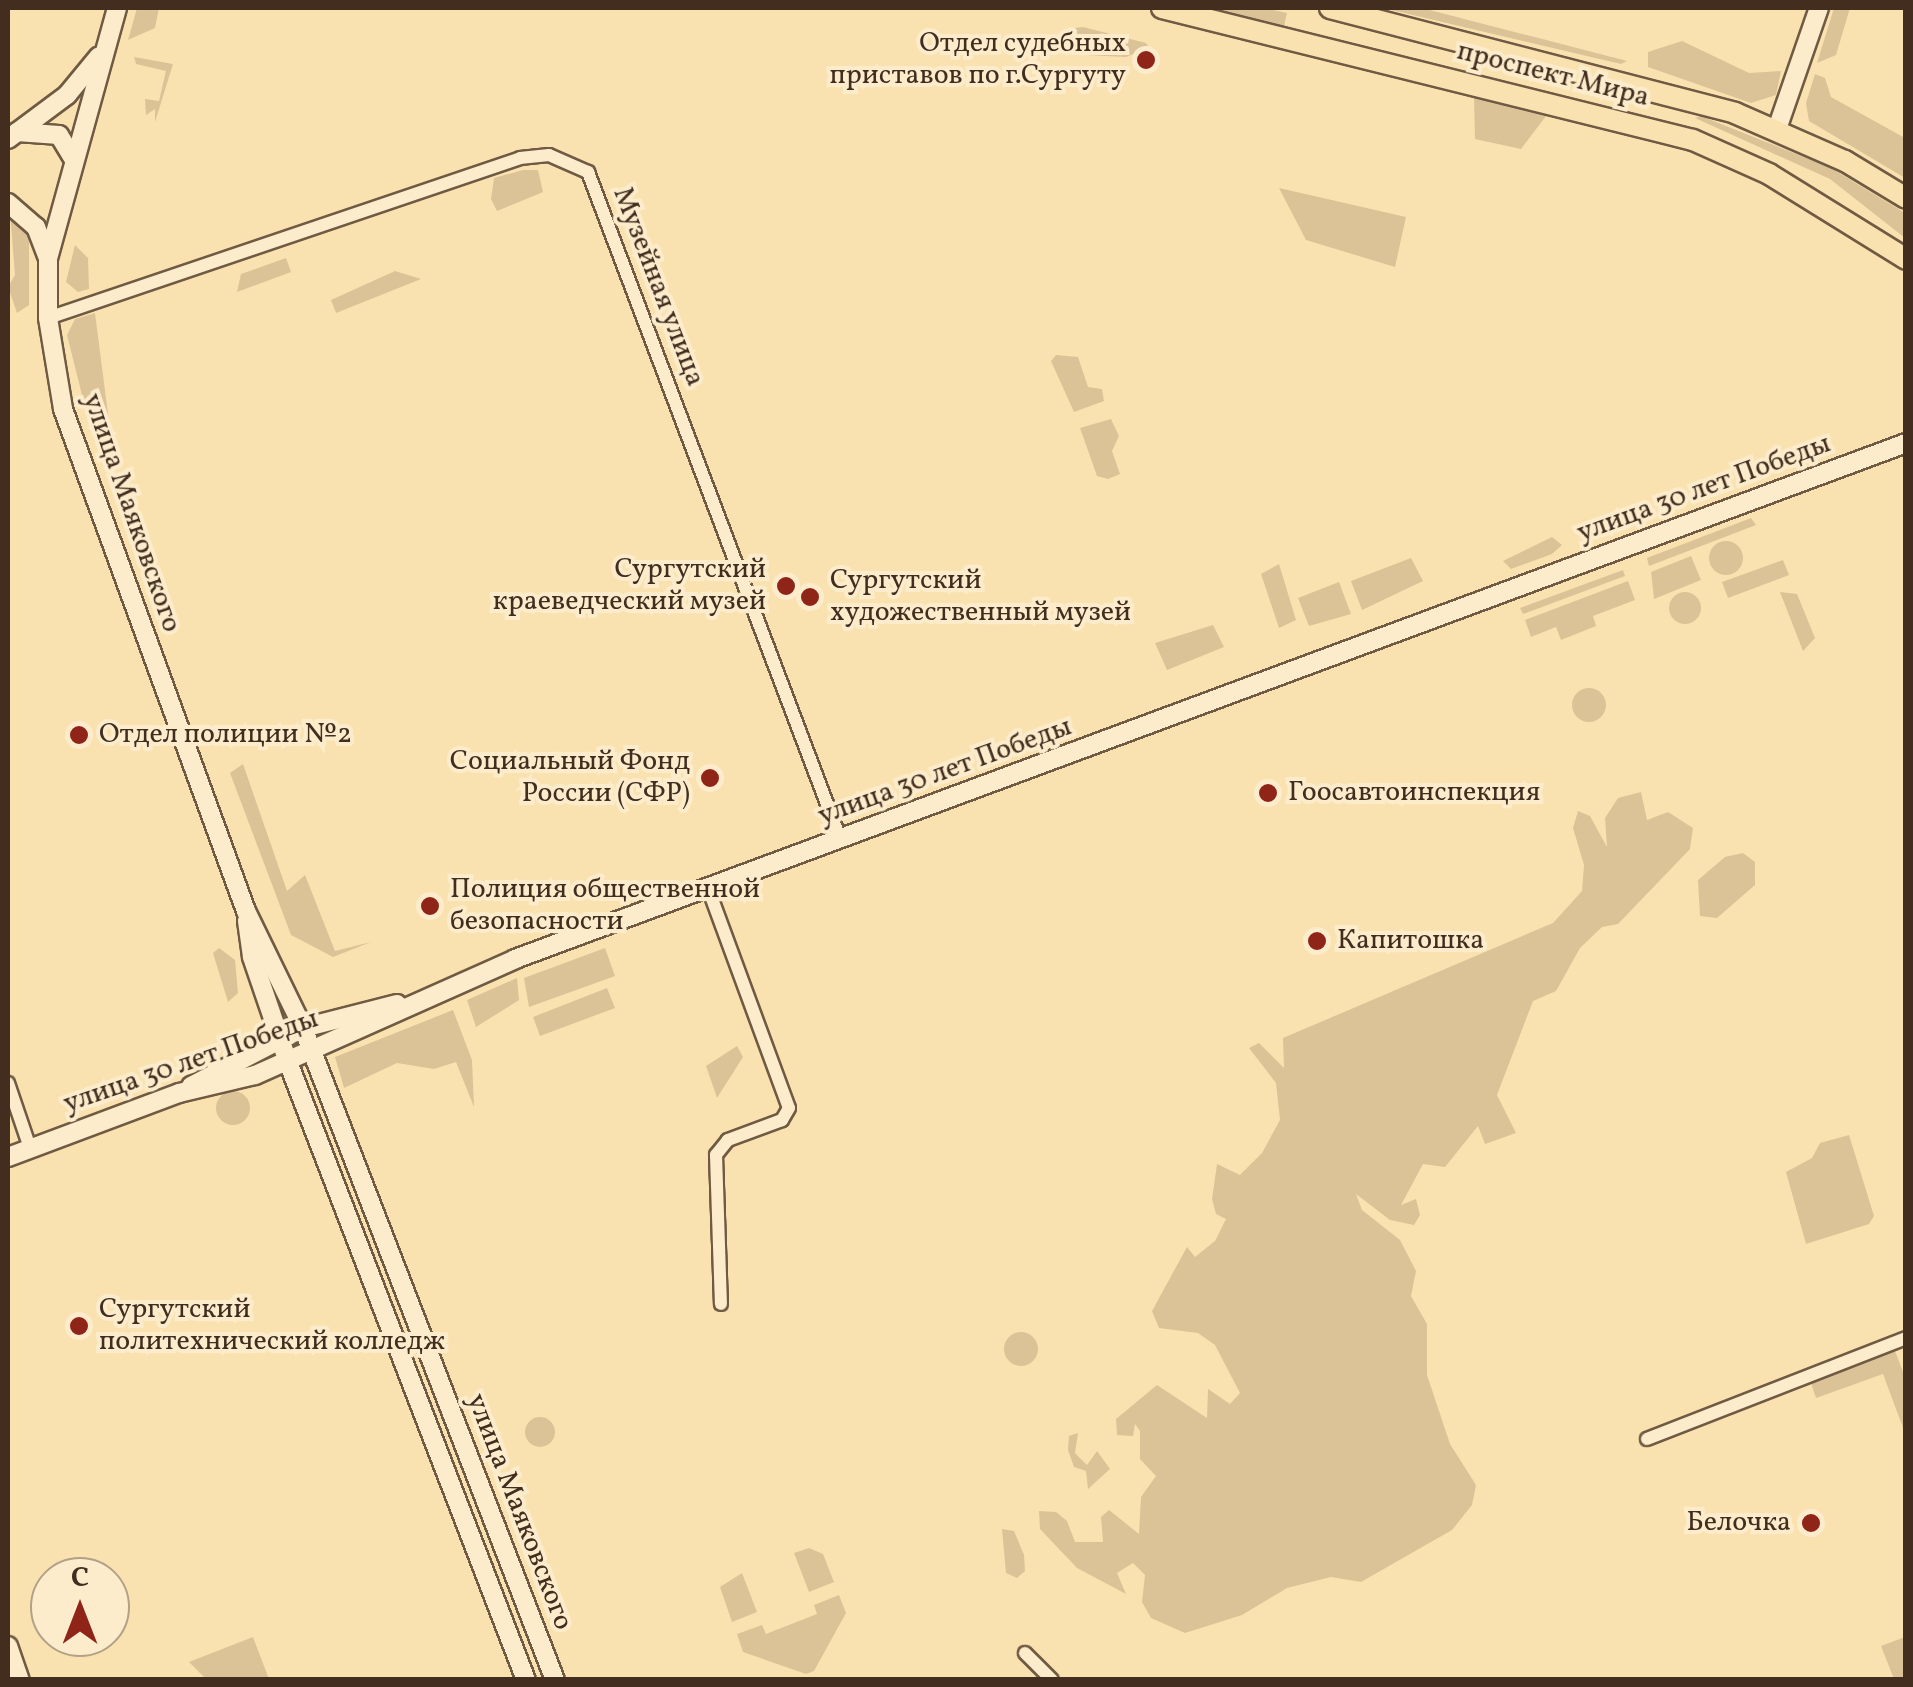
<!DOCTYPE html>
<html>
<head>
<meta charset="utf-8">
<style>
  body { margin:0 }
  #map { position:relative; width:1913px; height:1687px; overflow:hidden; background:#fae2b0; font-family:Vollkorn,serif }
  div>[style] { position:absolute }
  .green>* { inset:0; background:#dbc397 }
  .round { border-radius:50% }
  .roads { filter:drop-shadow(2px 0 #705a43) drop-shadow(-2px 0 #705a43) drop-shadow(0 2px #705a43) drop-shadow(0 -2px #705a43) }
  .street>* { height:12px; margin:-6px; padding:0 6px; transform-origin:6px; border-radius:6px; background:#fceccc }
  .secondary>* { height:18px; margin:-9px; padding:0 9px; transform-origin:9px; border-radius:9px; background:#fceccc }
  .primary>* { height:20px; margin:-10px; padding:0 10px; transform-origin:10px; border-radius:10px; background:#fae2b0 }
  .dots>* { width:28px; height:28px; translate:-50% -50%; box-sizing:border-box; border:5px solid #fceccc; border-radius:50% }
  span { translate:-50% -50%; white-space:nowrap; text-align:center; line-height:1.15; -webkit-text-stroke:8px #fceccc; paint-order:stroke }
  .poi-label { font-size:28px; color:#422d1f }
  .right { translate:-100% -50%; text-align:right }
  .left { translate:0 -50%; text-align:left }
  .street-label { font-size:28px; color:#422d1f }
  .frame { position:absolute; inset:0; border:10px solid #422d1f; pointer-events:none }
  .north { position:absolute; left:30px; top:1557px; width:100px; height:100px; box-sizing:border-box; background:#fceccc; border:2px solid #b2a087; border-radius:50%; rotate:0deg; font-size:28px; font-weight:700; line-height:40px; text-align:center; color:#422d1f }
  .north::after { content:''; display:block; margin:auto; width:35px; height:45px; background:#8f2418; clip-path:polygon(50% 0,100% 100%,50% 72%,0 100%) }
</style>
</head>
<body>
<div id="map">
  <div class="green">
    <div style="clip-path:polygon(137px 8px,159px 8px,155px 28px,128px 40px)"></div>
    <div style="clip-path:polygon(1212px 8px,1265px 8px,1287px 13px,1284px 26px)"></div>
    <div style="clip-path:polygon(1383px 8px,1422px 8px,1627px 61px,1621px 64px)"></div>
    <div style="clip-path:polygon(1834px 8px,1850px 8px,1836px 55px,1817px 63px)"></div>
    <div style="clip-path:polygon(1083px 27px,1146px 43px,1149px 48px,1126px 57px,1086px 55px,1075px 28px)"></div>
    <div style="clip-path:polygon(1682px 41px,1749px 73px,1781px 71px,1776px 95px,1751px 103px,1648px 67px,1648px 52px)"></div>
    <div style="clip-path:polygon(134px 57px,173px 64px,155px 122px,155px 109px,146px 115px,145px 99px,159px 101px,166px 71px,136px 64px)"></div>
    <div style="clip-path:polygon(1815px 74px,1825px 78px,1831px 97px,1905px 138px,1905px 178px,1809px 121px,1806px 103px)"></div>
    <div style="clip-path:polygon(1474px 97px,1546px 116px,1521px 149px,1475px 139px)"></div>
    <div style="clip-path:polygon(1701px 116px,1831px 168px,1905px 213px,1905px 238px,1830px 179px,1695px 118px)"></div>
    <div style="clip-path:polygon(523px 170px,538px 170px,543px 192px,497px 211px,491px 199px,494px 178px)"></div>
    <div style="clip-path:polygon(1279px 188px,1406px 217px,1395px 267px,1306px 240px)"></div>
    <div style="clip-path:polygon(10px 212px,29px 227px,29px 305px,17px 313px,8px 287px,15px 275px)"></div>
    <div style="clip-path:polygon(75px 245px,88px 258px,89px 289px,78px 292px,66px 282px)"></div>
    <div style="clip-path:polygon(286px 258px,291px 272px,237px 292px,241px 274px)"></div>
    <div style="clip-path:polygon(395px 271px,421px 279px,336px 313px,331px 300px)"></div>
    <div style="clip-path:polygon(95px 313px,112px 445px,105px 450px,85px 407px,67px 335px,75px 319px)"></div>
    <div style="clip-path:polygon(1056px 355px,1078px 357px,1088px 387px,1102px 389px,1104px 401px,1074px 412px,1051px 361px)"></div>
    <div style="clip-path:polygon(1111px 419px,1119px 436px,1112px 451px,1120px 474px,1108px 479px,1097px 476px,1080px 428px)"></div>
    <div style="clip-path:polygon(1751px 518px,1756px 525px,1649px 566px,1647px 558px)"></div>
    <div style="clip-path:polygon(1552px 537px,1562px 545px,1552px 554px,1511px 569px,1503px 561px)"></div>
    <div class="round" style="left:1709px;top:541px;width:34px;height:34px"></div>
    <div style="clip-path:polygon(1691px 556px,1701px 580px,1654px 599px,1651px 572px)"></div>
    <div style="clip-path:polygon(1411px 558px,1423px 581px,1362px 610px,1351px 581px)"></div>
    <div style="clip-path:polygon(1783px 560px,1789px 575px,1728px 598px,1722px 582px)"></div>
    <div style="clip-path:polygon(1279px 564px,1296px 620px,1279px 628px,1261px 574px)"></div>
    <div style="clip-path:polygon(1623px 570px,1625px 576px,1523px 614px,1520px 608px)"></div>
    <div style="clip-path:polygon(1628px 581px,1635px 600px,1593px 616px,1596px 626px,1561px 640px,1556px 627px,1531px 637px,1525px 620px)"></div>
    <div style="clip-path:polygon(1339px 582px,1351px 614px,1309px 626px,1298px 598px)"></div>
    <div style="clip-path:polygon(1780px 592px,1797px 594px,1815px 638px,1803px 651px)"></div>
    <div class="round" style="left:1669px;top:592px;width:32px;height:32px"></div>
    <div style="clip-path:polygon(1213px 625px,1224px 647px,1167px 670px,1155px 643px)"></div>
    <div class="round" style="left:1572px;top:688px;width:34px;height:34px"></div>
    <div style="clip-path:polygon(243px 764px,287px 891px,305px 875px,335px 951px,371px 942px,333px 957px,291px 935px,230px 773px)"></div>
    <div style="clip-path:polygon(1641px 792px,1647px 820px,1668px 812px,1693px 828px,1690px 849px,1618px 924px,1602px 927px,1580px 948px,1556px 991px,1533px 1001px,1497px 1095px,1516px 1133px,1485px 1144px,1478px 1126px,1445px 1167px,1423px 1164px,1401px 1205px,1416px 1199px,1420px 1215px,1414px 1225px,1390px 1220px,1356px 1194px,1362px 1210px,1400px 1240px,1416px 1271px,1411px 1296px,1427px 1324px,1427px 1375px,1450px 1444px,1476px 1485px,1472px 1505px,1452px 1530px,1361px 1582px,1331px 1577px,1287px 1588px,1242px 1615px,1185px 1633px,1151px 1618px,1142px 1602px,1145px 1575px,1133px 1563px,1117px 1573px,1126px 1594px,1077px 1568px,1040px 1529px,1039px 1511px,1056px 1512px,1067px 1521px,1075px 1542px,1103px 1542px,1101px 1517px,1109px 1510px,1139px 1534px,1141px 1497px,1156px 1476px,1140px 1459px,1140px 1431px,1135px 1424px,1133px 1436px,1117px 1435px,1116px 1419px,1157px 1385px,1207px 1418px,1208px 1389px,1230px 1404px,1240px 1393px,1215px 1345px,1198px 1333px,1159px 1328px,1152px 1311px,1187px 1247px,1195px 1257px,1215px 1241px,1226px 1219px,1216px 1214px,1212px 1199px,1217px 1164px,1240px 1175px,1262px 1153px,1280px 1120px,1276px 1083px,1249px 1048px,1259px 1043px,1284px 1068px,1283px 1038px,1553px 923px,1582px 891px,1584px 865px,1573px 828px,1578px 811px,1590px 816px,1607px 847px,1605px 818px,1618px 798px)"></div>
    <div style="clip-path:polygon(1743px 853px,1755px 862px,1755px 885px,1717px 918px,1700px 916px,1698px 880px,1725px 857px)"></div>
    <div style="clip-path:polygon(219px 948px,235px 960px,238px 993px,228px 1002px,213px 953px)"></div>
    <div style="clip-path:polygon(605px 948px,615px 976px,529px 1007px,524px 978px)"></div>
    <div style="clip-path:polygon(517px 978px,519px 1000px,476px 1027px,467px 1000px)"></div>
    <div style="clip-path:polygon(607px 988px,615px 1008px,540px 1036px,533px 1017px)"></div>
    <div style="clip-path:polygon(453px 1010px,472px 1060px,474px 1107px,456px 1062px,434px 1069px,397px 1063px,344px 1088px,335px 1057px)"></div>
    <div style="clip-path:polygon(737px 1046px,743px 1057px,717px 1098px,706px 1066px)"></div>
    <div class="round" style="left:216px;top:1091px;width:34px;height:34px"></div>
    <div style="clip-path:polygon(1849px 1135px,1874px 1216px,1869px 1224px,1806px 1244px,1786px 1172px,1812px 1158px,1820px 1143px)"></div>
    <div class="round" style="left:1004px;top:1332px;width:34px;height:34px"></div>
    <div style="clip-path:polygon(1895px 1351px,1905px 1377px,1905px 1433px,1883px 1374px,1816px 1398px,1811px 1383px)"></div>
    <div class="round" style="left:525px;top:1417px;width:30px;height:30px"></div>
    <div style="clip-path:polygon(1078px 1433px,1075px 1453px,1087px 1465px,1097px 1451px,1110px 1469px,1088px 1489px,1086px 1471px,1074px 1467px,1068px 1450px,1069px 1436px)"></div>
    <div style="clip-path:polygon(1002px 1529px,1014px 1531px,1024px 1555px,1025px 1571px,1017px 1578px,1006px 1573px)"></div>
    <div style="clip-path:polygon(809px 1548px,823px 1554px,834px 1582px,809px 1592px,794px 1553px)"></div>
    <div style="clip-path:polygon(742px 1573px,757px 1612px,732px 1622px,720px 1587px)"></div>
    <div style="clip-path:polygon(839px 1595px,846px 1613px,814px 1671px,806px 1674px,743px 1652px,737px 1634px,762px 1625px,766px 1634px,817px 1614px,814px 1605px)"></div>
    <div style="clip-path:polygon(253px 1637px,269px 1679px,206px 1679px,189px 1662px)"></div>
    <div style="clip-path:polygon(1905px 1637px,1905px 1679px,1894px 1679px,1881px 1646px)"></div>
  </div>
  <div class="roads">
    <div class="street">
      <div style="left:48px;top:318px;width:498px;rotate:-18.7deg"></div>
      <div style="left:520px;top:158px;width:29px;rotate:-6deg"></div>
      <div style="left:549px;top:155px;width:43px;rotate:23.6deg"></div>
      <div style="left:588px;top:172px;width:715px;rotate:69.28deg"></div>
      <div style="left:708px;top:888px;width:234px;rotate:69.8deg"></div>
      <div style="left:789px;top:1108px;width:14px;rotate:120deg"></div>
      <div style="left:782px;top:1120px;width:58px;rotate:159.7deg"></div>
      <div style="left:728px;top:1140px;width:19px;rotate:129deg"></div>
      <div style="left:716px;top:1155px;width:149px;rotate:88.1deg"></div>
      <div style="left:8px;top:1083px;width:69px;rotate:71.3deg"></div>
      <div style="left:1647px;top:1439px;width:278px;rotate:-21.3deg"></div>
      <div style="left:1025px;top:1653px;width:38px;rotate:45deg"></div>
    </div>
    <div class="secondary">
      <div style="left:117px;top:8px;width:260px;rotate:105.4deg"></div>
      <div style="left:48px;top:259px;width:59px;rotate:90deg"></div>
      <div style="left:48px;top:318px;width:92px;rotate:80.6deg"></div>
      <div style="left:63px;top:409px;width:534px;rotate:69.97deg"></div>
      <div style="left:246px;top:911px;width:130px;rotate:64deg"></div>
      <div style="left:303px;top:1028px;width:699px;rotate:68.87deg"></div>
      <div style="left:1777px;top:129px;width:128px;rotate:-70.9deg"></div>
      <div style="left:17px;top:132px;width:42px;rotate:4.1deg"></div>
      <div style="left:59px;top:135px;width:27px;rotate:59deg"></div>
      <div style="left:8px;top:139px;width:74px;rotate:-36.7deg"></div>
      <div style="left:67px;top:95px;width:50px;rotate:-50.6deg"></div>
      <div style="left:8px;top:203px;width:37px;rotate:41deg"></div>
      <div style="left:36px;top:227px;width:31px;rotate:69deg"></div>
      <div style="left:247px;top:921px;width:36px;rotate:82deg"></div>
      <div style="left:252px;top:957px;width:111px;rotate:71.1deg"></div>
      <div style="left:288px;top:1062px;width:662px;rotate:68.94deg"></div>
      <div style="left:191px;top:1086px;width:126px;rotate:-27.4deg"></div>
      <div style="left:303px;top:1028px;width:97px;rotate:-14.3deg"></div>
      <div style="left:8px;top:1157px;width:183px;rotate:-20.5deg"></div>
      <div style="left:179px;top:1093px;width:78px;rotate:-13.3deg"></div>
      <div style="left:255px;top:1075px;width:285px;rotate:-24deg"></div>
      <div style="left:515px;top:959px;width:1484px;rotate:-20.35deg"></div>
      <div style="left:8px;top:1646px;width:36px;rotate:71deg"></div>
    </div>
    <div class="primary">
      <div style="left:1162px;top:8px;width:547px;rotate:13.96deg"></div>
      <div style="left:1693px;top:140px;width:83px;rotate:24.1deg"></div>
      <div style="left:1769px;top:174px;width:161px;rotate:31.8deg"></div>
      <div style="left:1330px;top:8px;width:418px;rotate:14.5deg"></div>
      <div style="left:1735px;top:113px;width:120px;rotate:23.6deg"></div>
      <div style="left:1845px;top:161px;width:71px;rotate:31.2deg"></div>
    </div>
  </div>
  <div class="dots">
    <div style="left:1146px;top:60px;background:#8f2418"></div>
    <div style="left:786px;top:586px;background:#8f2418"></div>
    <div style="left:810px;top:597px;background:#8f2418"></div>
    <div style="left:79px;top:735px;background:#8f2418"></div>
    <div style="left:710px;top:778px;background:#8f2418"></div>
    <div style="left:1268px;top:793px;background:#8f2418"></div>
    <div style="left:430px;top:906px;background:#8f2418"></div>
    <div style="left:1317px;top:941px;background:#8f2418"></div>
    <div style="left:79px;top:1326px;background:#8f2418"></div>
    <div style="left:1811px;top:1523px;background:#8f2418"></div>
  </div>
  <div class="poi-label">
    <span class="right" style="left:1126px;top:60px">Отдел судебных<br>приставов по г.Сургуту</span>
    <span class="right" style="left:766px;top:586px">Сургутский<br>краеведческий музей</span>
    <span class="left" style="left:830px;top:597px">Сургутский<br>художественный музей</span>
    <span class="left" style="left:99px;top:735px">Отдел полиции №2</span>
    <span class="right" style="left:690px;top:778px">Социальный Фонд<br>России (СФР)</span>
    <span class="left" style="left:1288px;top:793px">Гоосавтоинспекция</span>
    <span class="left" style="left:450px;top:906px">Полиция общественной<br>безопасности</span>
    <span class="left" style="left:1337px;top:941px">Капитошка</span>
    <span class="left" style="left:99px;top:1326px">Сургутский<br>политехнический колледж</span>
    <span class="right" style="left:1791px;top:1523px">Белочка</span>
  </div>
  <div class="street-label">
    <span style="left:1553px;top:75px;rotate:14deg">проспект Мира</span>
    <span style="left:658px;top:287px;rotate:69deg">Музейная улица</span>
    <span style="left:1704px;top:489px;rotate:-20deg">улица 30 лет Победы</span>
    <span style="left:131px;top:513px;rotate:71deg">улица Маяковского</span>
    <span style="left:945px;top:772px;rotate:-20deg">улица 30 лет Победы</span>
    <span style="left:191px;top:1062px;rotate:-19deg">улица 30 лет Победы</span>
    <span style="left:519px;top:1512px;rotate:69deg">улица Маяковского</span>
  </div>
  <div class="frame"></div>
  <div class="north">С</div>
</div>
</body>
</html>
